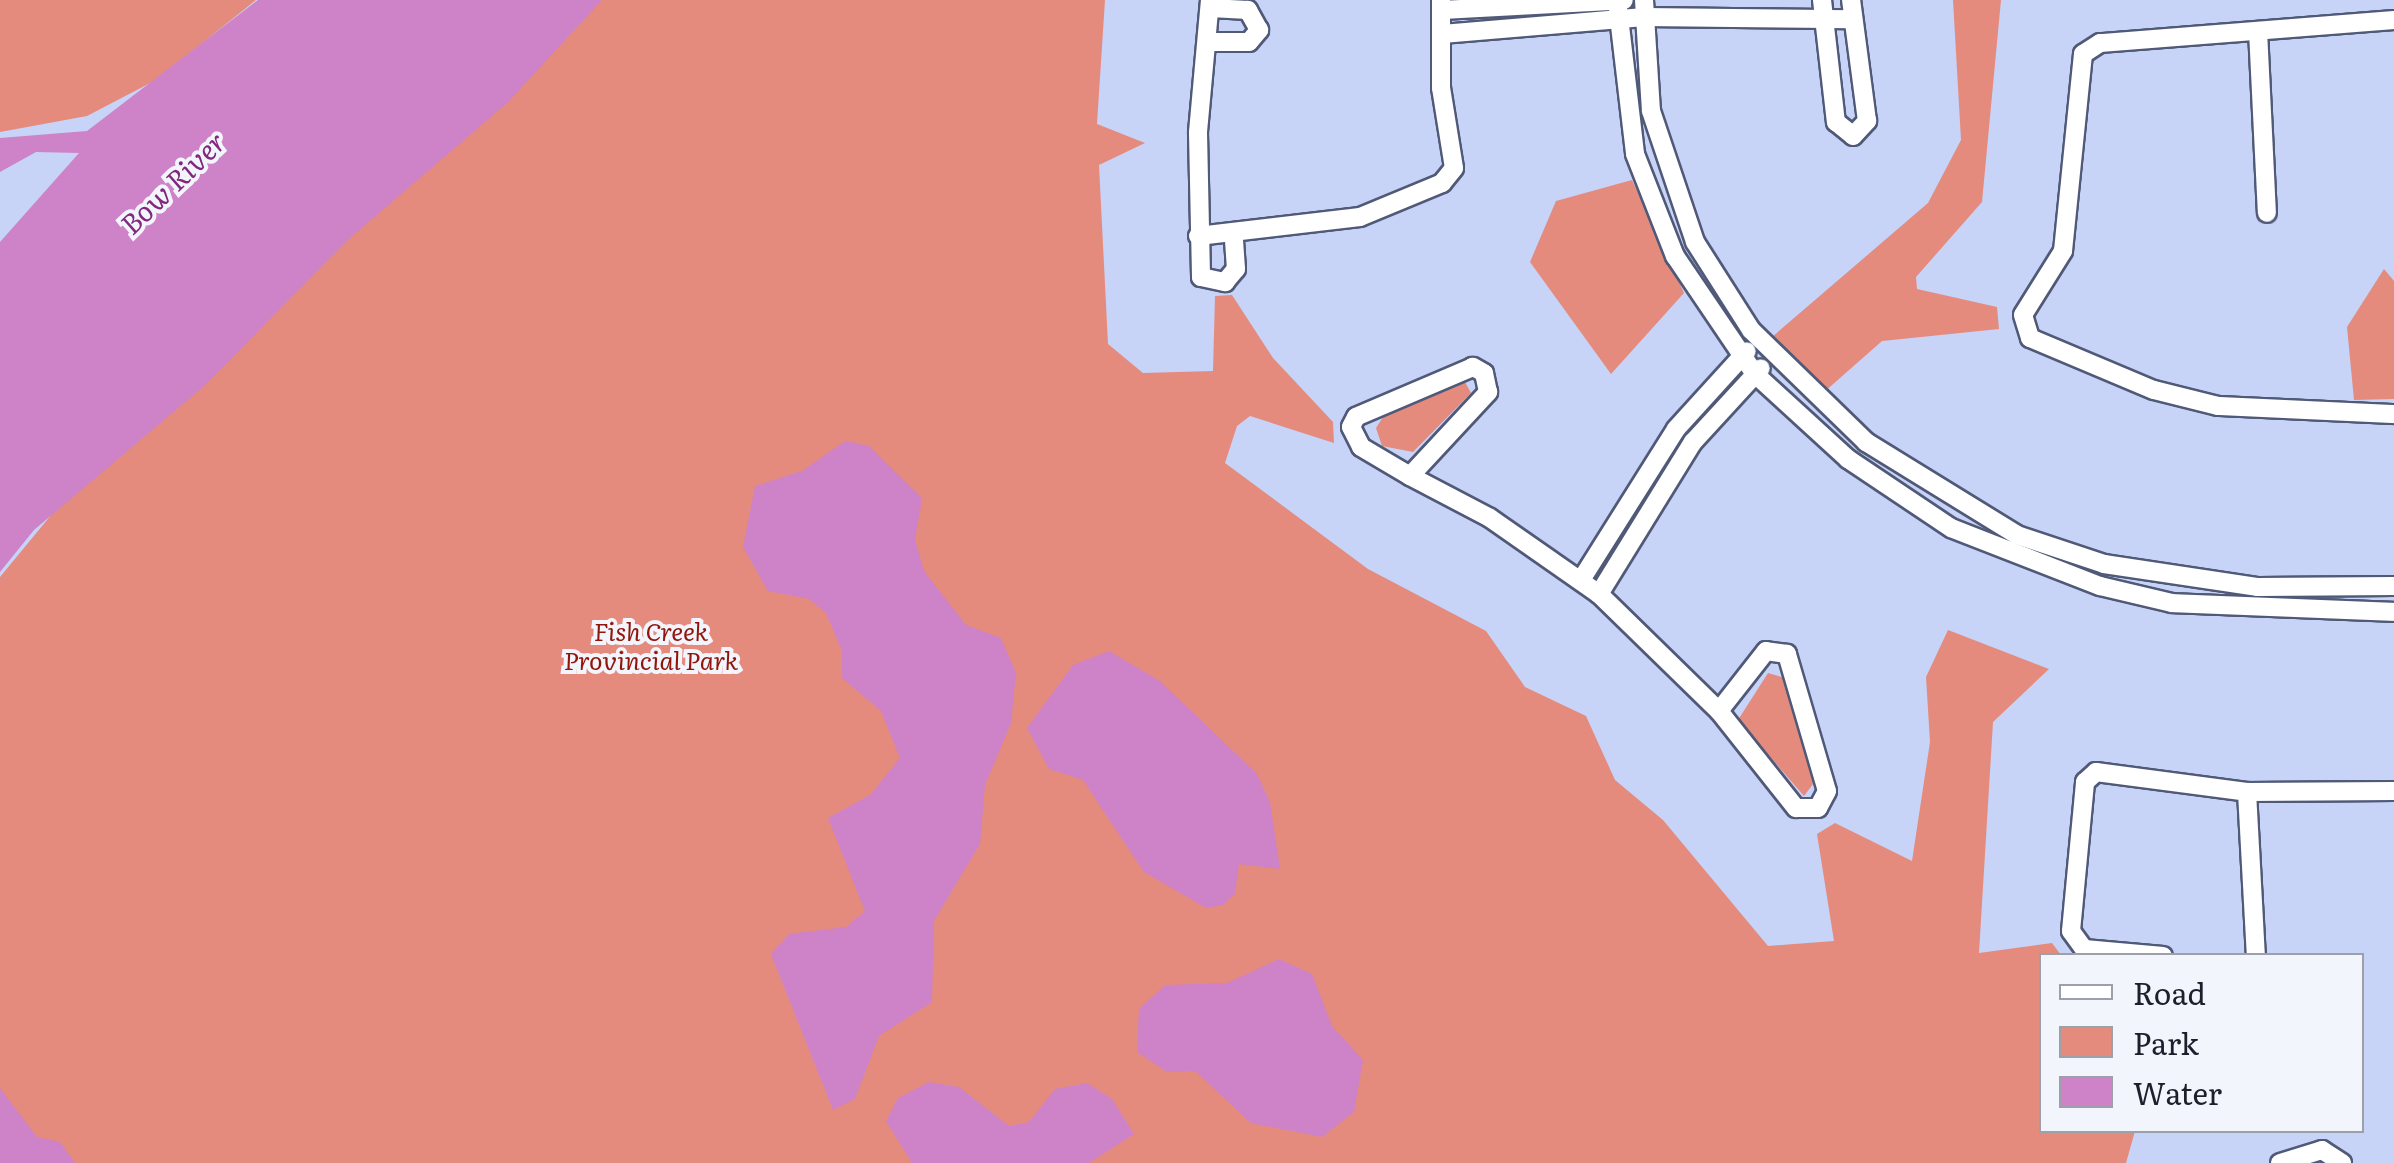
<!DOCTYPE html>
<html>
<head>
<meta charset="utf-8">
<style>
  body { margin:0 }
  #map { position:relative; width:2394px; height:1163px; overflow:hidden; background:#c7d3f7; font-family:Literata,serif }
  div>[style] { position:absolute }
  .green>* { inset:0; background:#e48b7d }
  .water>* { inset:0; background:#ce82c8 }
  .roads { filter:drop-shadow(2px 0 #505a78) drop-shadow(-2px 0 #505a78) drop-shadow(0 2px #505a78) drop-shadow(0 -2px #505a78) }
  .minor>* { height:18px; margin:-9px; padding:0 9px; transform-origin:9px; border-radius:9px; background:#fff }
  span { translate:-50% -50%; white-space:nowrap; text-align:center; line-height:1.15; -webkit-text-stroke:8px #f2f5fc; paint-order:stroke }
  .park-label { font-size:25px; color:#92150b; font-style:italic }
  .water-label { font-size:28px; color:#81277d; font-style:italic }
  .legend { position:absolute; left:2039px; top:953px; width:325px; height:180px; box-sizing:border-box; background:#f2f5fc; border:2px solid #9ca0a9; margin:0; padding:12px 18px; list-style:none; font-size:30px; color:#1c202d }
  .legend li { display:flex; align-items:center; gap:20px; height:50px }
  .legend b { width:50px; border:2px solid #9ca0a9 }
</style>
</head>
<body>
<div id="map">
  <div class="green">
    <div style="clip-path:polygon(0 0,256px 0,156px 80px,87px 116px,0 132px)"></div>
    <div style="clip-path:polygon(558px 0,1105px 0,1097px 124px,1145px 143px,1099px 165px,1108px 344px,1143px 373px,1213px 371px,1215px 296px,1232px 295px,1273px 358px,1333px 422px,1334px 443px,1250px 416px,1237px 426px,1225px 463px,1368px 569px,1486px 631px,1525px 687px,1586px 716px,1615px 780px,1663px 820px,1768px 946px,1834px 941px,1817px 834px,1835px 823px,1912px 861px,1930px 742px,1926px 677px,1948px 630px,2049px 669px,1993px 722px,1979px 953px,2052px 943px,2061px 955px,2042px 956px,2042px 1130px,2135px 1131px,2126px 1163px,0 1163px,0 577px,66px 497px)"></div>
    <div style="clip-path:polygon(1953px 0,2001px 0,1982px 202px,1916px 277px,1917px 289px,1997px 307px,1999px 329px,1882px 341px,1823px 393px,1772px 337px,1928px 203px,1961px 140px)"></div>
    <div style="clip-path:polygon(1632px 180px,1684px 293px,1611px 374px,1530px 262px,1556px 201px)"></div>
    <div style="clip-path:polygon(2384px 269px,2394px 281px,2394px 399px,2354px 400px,2347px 327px)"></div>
    <div style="clip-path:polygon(1464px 380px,1471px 393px,1413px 452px,1382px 446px,1376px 428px,1385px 414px)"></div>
    <div style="clip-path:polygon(1768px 673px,1792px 680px,1813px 784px,1804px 796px,1738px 720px)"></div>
  </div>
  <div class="water">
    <div style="clip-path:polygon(258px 0,602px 0,507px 103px,350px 238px,203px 387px,34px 530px,0 572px,0 242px,79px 153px,36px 152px,0 172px,0 138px,87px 131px)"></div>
    <div style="clip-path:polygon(845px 441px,869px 446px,922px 498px,915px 540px,924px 571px,966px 625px,1001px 638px,1016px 673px,1011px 723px,985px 785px,980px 844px,934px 921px,932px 1002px,879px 1036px,855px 1099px,833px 1110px,771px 954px,789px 934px,846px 927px,865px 911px,828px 818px,870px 795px,900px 758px,881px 711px,842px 678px,842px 651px,826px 613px,809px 599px,768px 591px,743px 547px,755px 486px,802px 471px)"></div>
    <div style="clip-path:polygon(1109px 651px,1160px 681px,1257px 774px,1270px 802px,1280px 869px,1239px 864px,1235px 894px,1223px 905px,1206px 908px,1144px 872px,1083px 780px,1049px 769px,1027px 728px,1073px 665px)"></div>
    <div style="clip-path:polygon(1279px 959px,1312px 974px,1332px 1026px,1363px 1060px,1354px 1112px,1322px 1137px,1251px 1123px,1195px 1071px,1167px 1072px,1137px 1052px,1139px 1009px,1165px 985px,1227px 983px)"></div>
    <div style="clip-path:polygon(929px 1082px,959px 1087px,1009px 1126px,1029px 1122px,1055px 1089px,1087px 1083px,1112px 1099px,1134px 1134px,1089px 1163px,912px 1163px,886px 1121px,898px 1098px)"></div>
    <div style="clip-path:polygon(0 1088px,37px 1137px,60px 1142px,75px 1163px,0 1163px)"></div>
  </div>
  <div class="roads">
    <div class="minor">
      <div style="left:1210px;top:0;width:134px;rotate:95.2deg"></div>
      <div style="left:1198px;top:133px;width:144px;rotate:88.8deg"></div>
      <div style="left:1201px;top:277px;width:25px;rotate:12deg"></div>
      <div style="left:1225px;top:282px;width:17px;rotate:-50deg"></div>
      <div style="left:1236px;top:269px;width:32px;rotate:-94deg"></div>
      <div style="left:1617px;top:0;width:155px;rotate:83.3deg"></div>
      <div style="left:1635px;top:154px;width:110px;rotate:68.6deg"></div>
      <div style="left:1675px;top:256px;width:143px;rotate:55.9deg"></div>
      <div style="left:1755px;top:374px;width:126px;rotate:42.4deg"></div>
      <div style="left:1848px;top:459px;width:124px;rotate:33.8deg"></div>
      <div style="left:1951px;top:528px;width:160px;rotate:21.3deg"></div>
      <div style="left:2100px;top:586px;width:74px;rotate:13.3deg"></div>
      <div style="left:2172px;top:603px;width:222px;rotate:2.3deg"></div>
      <div style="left:1644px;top:0;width:111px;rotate:86.4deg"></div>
      <div style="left:1651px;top:111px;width:138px;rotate:71.4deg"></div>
      <div style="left:1695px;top:242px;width:104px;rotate:57.5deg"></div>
      <div style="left:1751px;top:330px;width:161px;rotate:44.2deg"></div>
      <div style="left:1866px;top:442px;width:177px;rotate:31.6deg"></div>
      <div style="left:2017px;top:535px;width:92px;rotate:18.4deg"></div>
      <div style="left:2104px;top:564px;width:156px;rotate:8.5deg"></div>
      <div style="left:2258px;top:587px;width:136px;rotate:-0.4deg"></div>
      <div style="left:1822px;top:0;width:123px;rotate:83.5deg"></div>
      <div style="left:1836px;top:122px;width:22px;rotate:39deg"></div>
      <div style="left:1853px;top:136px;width:21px;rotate:-47deg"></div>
      <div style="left:1867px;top:121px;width:122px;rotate:-97.5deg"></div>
      <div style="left:1442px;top:10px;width:182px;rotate:-3.1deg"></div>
      <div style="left:2394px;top:20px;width:295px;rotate:175.5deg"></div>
      <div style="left:2100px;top:43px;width:20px;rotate:147deg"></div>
      <div style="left:2083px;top:54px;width:198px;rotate:95.8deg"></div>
      <div style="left:2063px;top:251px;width:75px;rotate:122deg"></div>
      <div style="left:2023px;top:315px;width:24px;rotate:73deg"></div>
      <div style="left:2030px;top:338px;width:134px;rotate:22.8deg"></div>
      <div style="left:2154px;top:390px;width:66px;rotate:14deg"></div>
      <div style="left:2218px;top:406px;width:176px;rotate:2.6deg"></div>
      <div style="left:2258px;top:31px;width:182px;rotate:87.2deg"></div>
      <div style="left:1442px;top:34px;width:203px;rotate:-4.8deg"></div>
      <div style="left:1644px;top:17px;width:208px;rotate:0.6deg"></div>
      <div style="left:1207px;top:42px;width:42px"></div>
      <div style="left:1249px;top:42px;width:16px;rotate:-50deg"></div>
      <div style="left:1259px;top:30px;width:23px;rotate:-119deg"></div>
      <div style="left:1248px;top:10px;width:38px;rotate:-177deg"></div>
      <div style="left:1198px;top:236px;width:163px;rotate:-6.7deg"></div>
      <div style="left:1360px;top:217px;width:89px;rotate:-22.5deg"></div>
      <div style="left:1442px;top:183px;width:19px;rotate:-51deg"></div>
      <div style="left:1454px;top:168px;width:81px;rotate:-99.2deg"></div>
      <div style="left:1441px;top:88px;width:88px;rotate:-90deg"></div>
      <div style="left:1410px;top:476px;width:115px;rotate:-47.1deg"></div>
      <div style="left:1488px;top:392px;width:19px;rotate:-102deg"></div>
      <div style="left:1484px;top:373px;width:13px;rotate:-151deg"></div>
      <div style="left:1473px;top:367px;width:127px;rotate:156.9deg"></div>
      <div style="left:1356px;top:417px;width:11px;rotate:117deg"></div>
      <div style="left:1351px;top:427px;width:22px;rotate:63deg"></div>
      <div style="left:1361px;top:447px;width:57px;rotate:30.6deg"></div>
      <div style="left:1410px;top:476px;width:90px;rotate:27.7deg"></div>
      <div style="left:1490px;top:518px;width:133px;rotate:34.9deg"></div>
      <div style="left:1599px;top:594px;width:168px;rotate:44.3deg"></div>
      <div style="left:1719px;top:711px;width:124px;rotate:51.6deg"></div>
      <div style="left:1796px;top:808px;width:22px"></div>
      <div style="left:1818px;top:808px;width:19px;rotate:-62deg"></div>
      <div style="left:1827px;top:791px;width:143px;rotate:-106.3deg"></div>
      <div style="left:1787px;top:654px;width:21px;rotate:-172deg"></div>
      <div style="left:1766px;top:651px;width:76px;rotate:128.1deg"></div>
      <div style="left:1581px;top:580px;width:178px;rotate:-57.8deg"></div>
      <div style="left:1676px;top:429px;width:105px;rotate:-47.7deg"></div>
      <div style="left:1599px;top:594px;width:179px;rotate:-58.3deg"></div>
      <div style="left:1693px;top:442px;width:100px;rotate:-47.4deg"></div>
      <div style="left:2247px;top:792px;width:164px;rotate:86.9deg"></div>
      <div style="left:2163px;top:956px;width:79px;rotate:-174.9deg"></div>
      <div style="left:2084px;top:949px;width:22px;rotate:-126deg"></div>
      <div style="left:2071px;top:931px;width:150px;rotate:-84.6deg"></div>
      <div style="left:2085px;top:782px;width:15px;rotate:-42deg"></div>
      <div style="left:2096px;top:772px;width:152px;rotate:7.5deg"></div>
      <div style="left:2247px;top:792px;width:147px;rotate:-0.4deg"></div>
      <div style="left:2280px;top:1163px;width:44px;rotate:-17.2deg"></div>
      <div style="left:2322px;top:1150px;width:24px;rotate:33deg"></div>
    </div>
  </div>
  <div class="park-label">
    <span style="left:651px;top:646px">Fish Creek<br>Provincial Park</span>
  </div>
  <div class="water-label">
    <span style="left:172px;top:182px;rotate:-44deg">Bow River</span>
  </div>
  <ul class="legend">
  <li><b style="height:12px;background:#fff"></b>Road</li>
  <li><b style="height:28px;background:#e48b7d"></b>Park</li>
  <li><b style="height:28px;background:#ce82c8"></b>Water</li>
  </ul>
</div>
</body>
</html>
